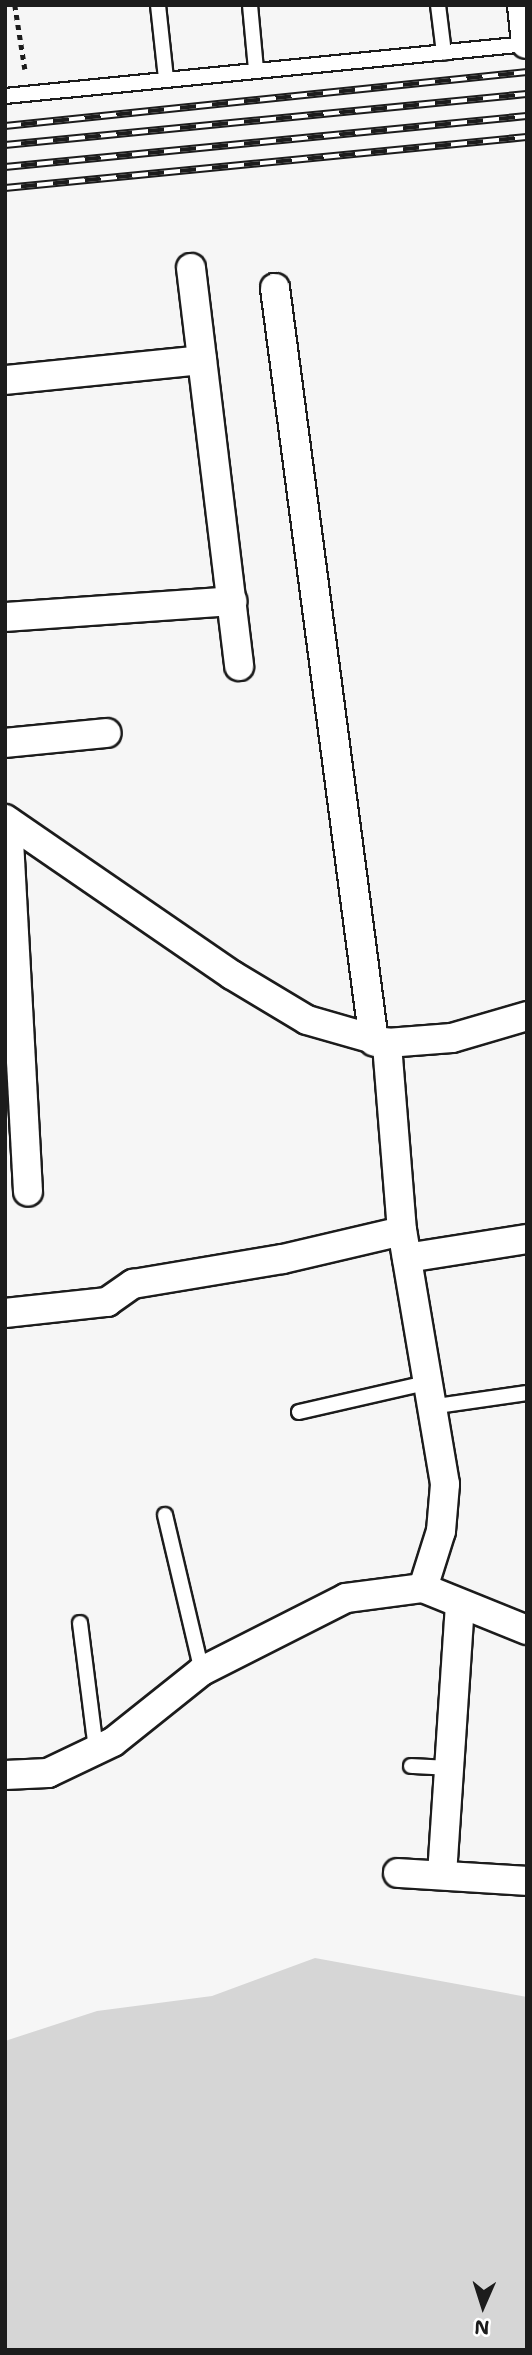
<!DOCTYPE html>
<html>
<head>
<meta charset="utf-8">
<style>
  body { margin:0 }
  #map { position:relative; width:532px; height:2355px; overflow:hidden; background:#f6f6f6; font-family:"Shantell Sans",sans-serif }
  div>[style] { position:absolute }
  .green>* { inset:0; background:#d6d6d6 }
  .path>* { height:4.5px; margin-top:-2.25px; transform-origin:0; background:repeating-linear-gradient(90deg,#1c1c1c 0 5px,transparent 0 10px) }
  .roads { filter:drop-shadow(2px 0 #1c1c1c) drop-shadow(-2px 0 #1c1c1c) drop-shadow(0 2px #1c1c1c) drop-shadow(0 -2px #1c1c1c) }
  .lane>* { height:14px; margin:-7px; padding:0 7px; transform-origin:7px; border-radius:7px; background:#fff }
  .street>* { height:28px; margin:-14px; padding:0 14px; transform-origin:14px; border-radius:14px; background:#fff }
  .rail>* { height:8px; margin-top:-4px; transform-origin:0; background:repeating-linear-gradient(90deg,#fff 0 16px,#1c1c1c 0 32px); box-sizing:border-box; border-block:2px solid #1c1c1c }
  span { translate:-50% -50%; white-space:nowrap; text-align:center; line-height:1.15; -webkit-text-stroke:5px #fff; paint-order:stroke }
  .frame { position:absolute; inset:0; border:7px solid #1c1c1c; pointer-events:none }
  .north { position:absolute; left:448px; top:2271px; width:70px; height:70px; -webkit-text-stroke:5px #fff; paint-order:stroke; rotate:183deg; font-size:19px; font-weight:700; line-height:28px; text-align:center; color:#1c1c1c }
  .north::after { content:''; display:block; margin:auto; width:24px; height:32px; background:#1c1c1c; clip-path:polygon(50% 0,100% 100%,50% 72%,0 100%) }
</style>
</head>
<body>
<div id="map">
  <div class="green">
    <div style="clip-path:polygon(315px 1958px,527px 1997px,527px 2350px,5px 2350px,5px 2041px,97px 2011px,212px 1996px)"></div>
  </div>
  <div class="path">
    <div style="left:15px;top:5px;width:65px;rotate:81.1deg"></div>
  </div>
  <div class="roads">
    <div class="lane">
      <div style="left:158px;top:5px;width:74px;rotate:83.8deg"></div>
      <div style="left:250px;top:5px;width:65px;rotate:84.7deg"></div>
      <div style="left:438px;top:5px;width:48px;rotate:82.9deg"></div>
      <div style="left:5px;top:96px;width:525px;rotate:-5.69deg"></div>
      <div style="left:430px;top:1407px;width:98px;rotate:-8.2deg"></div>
      <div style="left:299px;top:1412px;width:130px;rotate:-12.9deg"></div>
      <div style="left:165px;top:1515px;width:160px;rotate:76.7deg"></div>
      <div style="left:80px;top:1623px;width:128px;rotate:82.8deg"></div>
      <div style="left:411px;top:1766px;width:38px;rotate:3deg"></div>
    </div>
    <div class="street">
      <div style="left:522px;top:5px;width:39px;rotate:84deg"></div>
      <div style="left:191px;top:268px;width:401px;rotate:83.1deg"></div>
      <div style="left:275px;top:288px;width:760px;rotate:82.52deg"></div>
      <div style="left:5px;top:380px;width:198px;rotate:-5.8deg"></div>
      <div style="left:5px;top:617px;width:228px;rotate:-4deg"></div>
      <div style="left:5px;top:743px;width:102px;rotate:-5.6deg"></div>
      <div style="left:5px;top:819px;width:275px;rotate:34.5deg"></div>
      <div style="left:232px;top:975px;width:87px;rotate:31deg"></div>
      <div style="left:307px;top:1020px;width:83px;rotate:16deg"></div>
      <div style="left:387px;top:1043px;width:65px;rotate:-4.4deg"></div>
      <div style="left:452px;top:1038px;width:78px;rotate:-16.3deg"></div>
      <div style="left:8px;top:822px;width:370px;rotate:86.9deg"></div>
      <div style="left:407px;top:1258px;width:121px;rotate:-9deg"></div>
      <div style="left:5px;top:1313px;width:103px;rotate:-6.2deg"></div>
      <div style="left:107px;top:1302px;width:32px;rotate:-35deg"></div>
      <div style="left:133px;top:1284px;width:152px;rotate:-9.5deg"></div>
      <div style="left:283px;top:1259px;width:122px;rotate:-13.2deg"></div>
      <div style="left:402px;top:1231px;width:189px;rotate:-94.6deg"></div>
      <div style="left:423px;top:1588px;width:112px;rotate:22deg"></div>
      <div style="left:5px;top:1775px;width:43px;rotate:-2.7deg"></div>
      <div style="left:48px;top:1773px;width:72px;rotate:-25.5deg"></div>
      <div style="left:113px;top:1742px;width:114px;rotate:-38.6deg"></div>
      <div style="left:202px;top:1671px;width:161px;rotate:-26.9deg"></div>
      <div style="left:346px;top:1598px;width:78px;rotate:-7.4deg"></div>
      <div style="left:423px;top:1588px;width:60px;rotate:-72.5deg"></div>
      <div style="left:441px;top:1531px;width:47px;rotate:-85.1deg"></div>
      <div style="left:445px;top:1484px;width:257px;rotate:-99.6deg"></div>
      <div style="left:398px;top:1873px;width:129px;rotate:3.5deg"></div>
      <div style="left:442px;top:1875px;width:271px;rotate:-86.2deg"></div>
    </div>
  </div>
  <div class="rail">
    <div style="left:5px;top:126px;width:525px;rotate:-5.91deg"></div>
    <div style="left:5px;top:145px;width:524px;rotate:-5.58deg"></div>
    <div style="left:5px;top:167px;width:524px;rotate:-5.58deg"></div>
    <div style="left:5px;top:188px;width:524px;rotate:-5.58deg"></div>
  </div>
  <div class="frame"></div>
  <div class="north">N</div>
</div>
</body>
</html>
